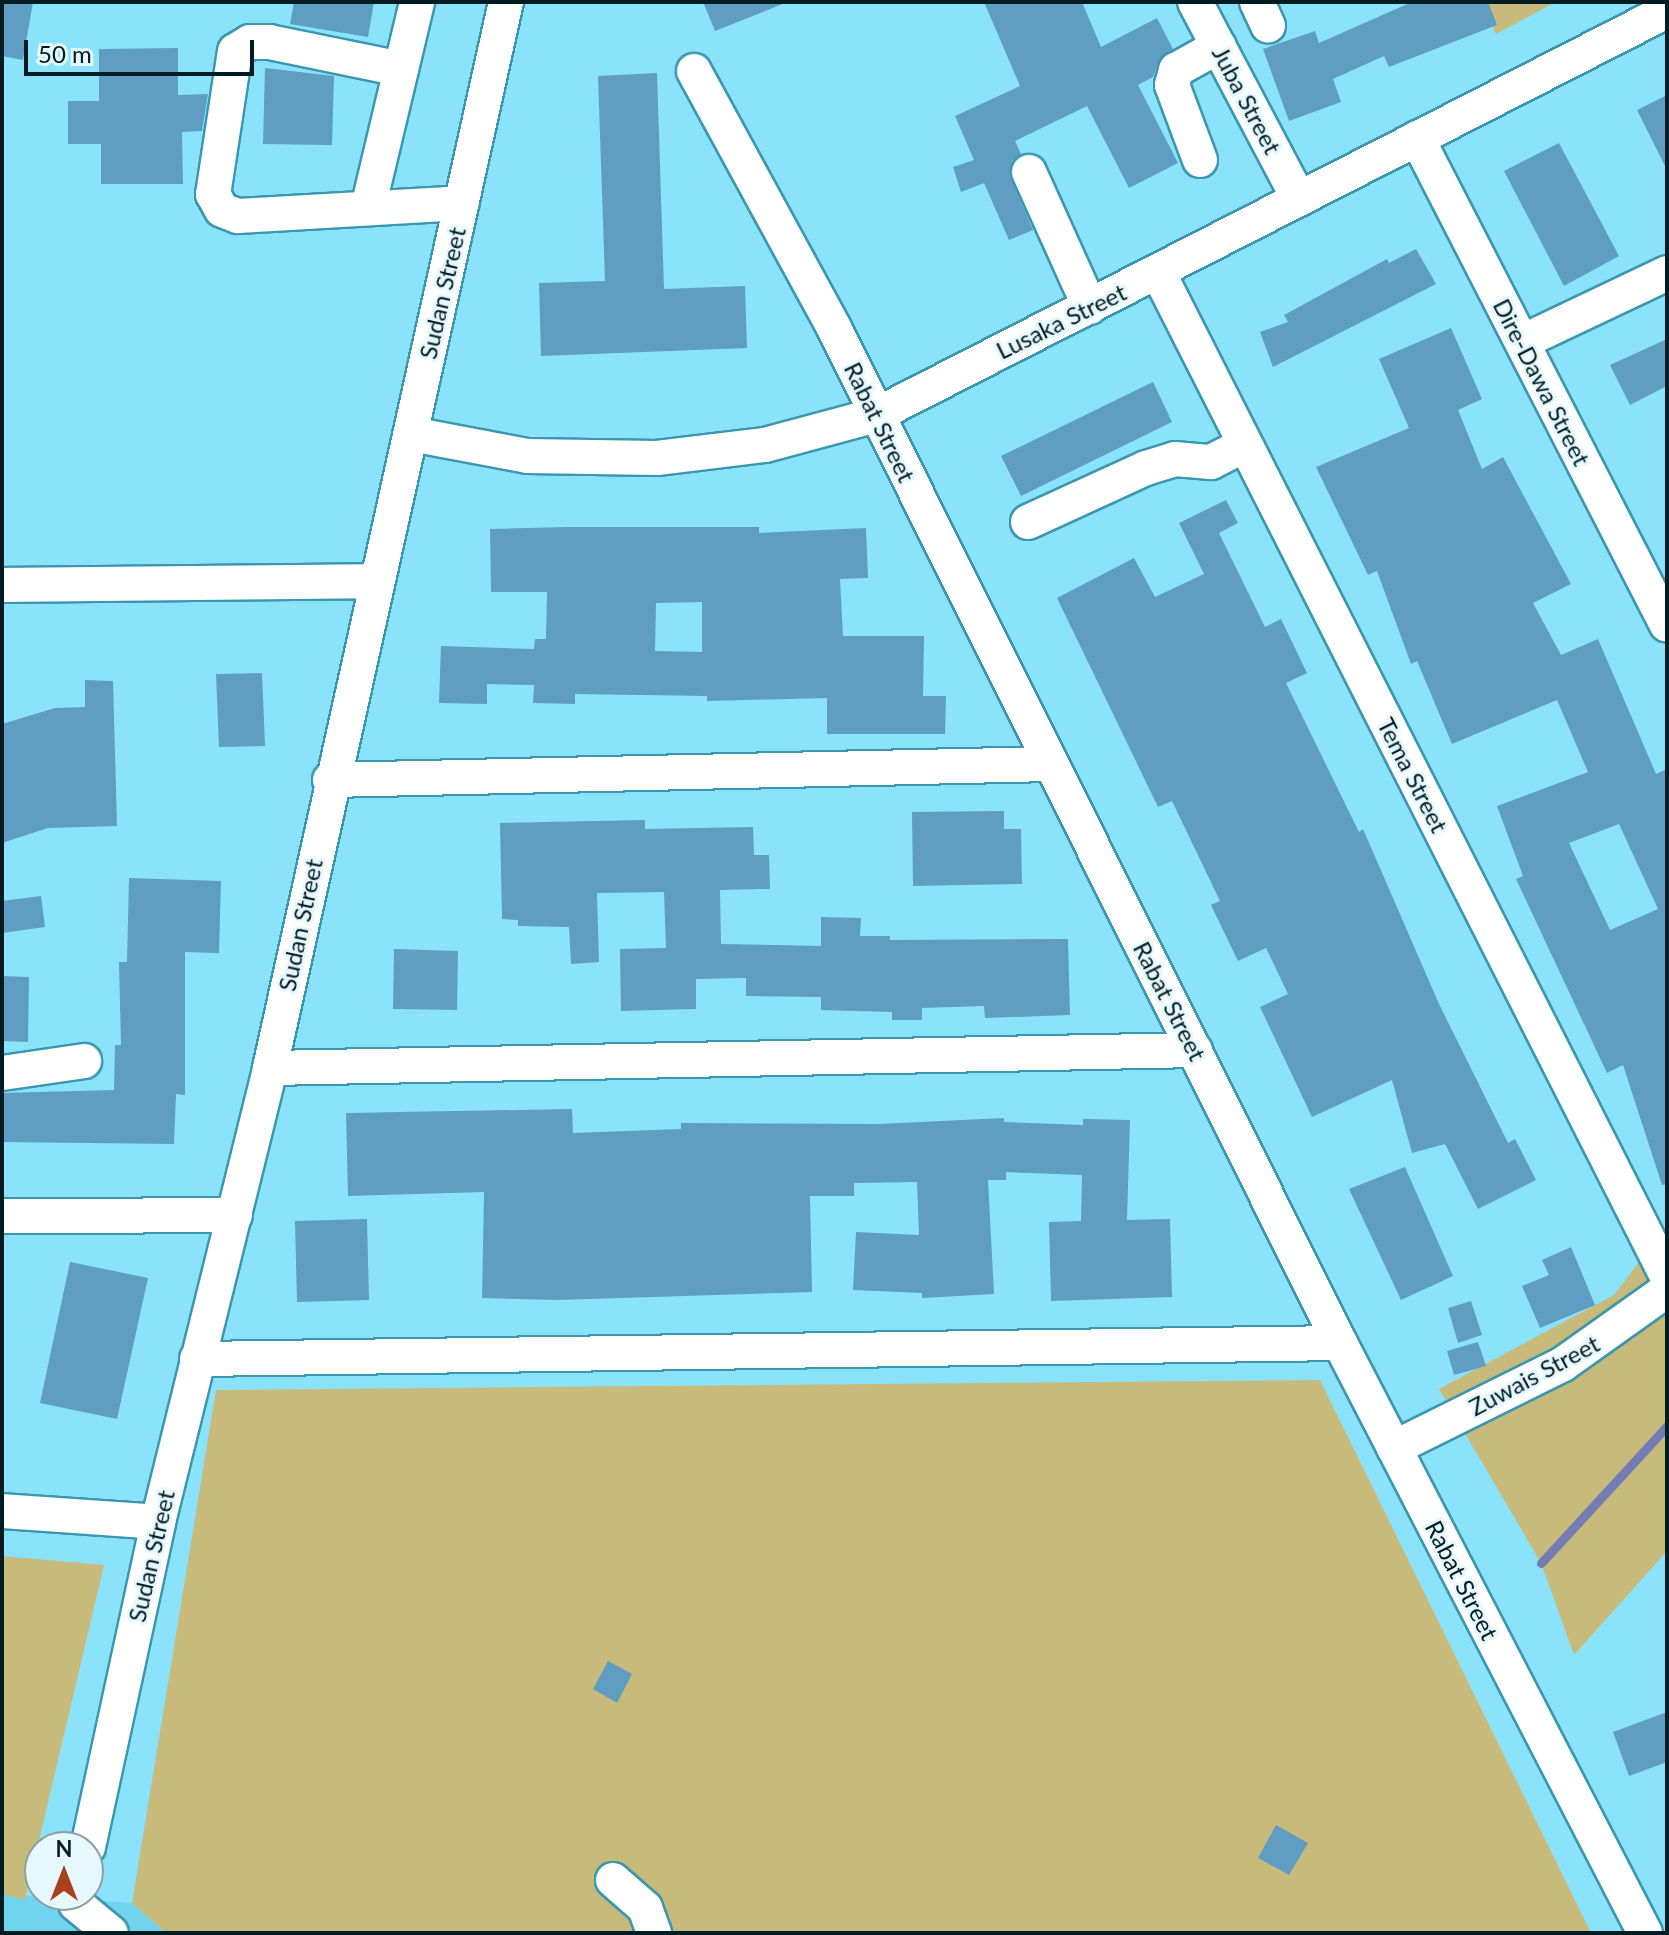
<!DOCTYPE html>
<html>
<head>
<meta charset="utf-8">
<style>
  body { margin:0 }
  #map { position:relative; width:1669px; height:1935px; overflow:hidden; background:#8ae3fb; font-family:Lato,sans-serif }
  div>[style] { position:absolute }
  .built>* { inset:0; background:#71d4ef }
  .green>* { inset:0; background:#c8ba7a }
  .stream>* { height:9px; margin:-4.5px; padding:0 4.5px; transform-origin:4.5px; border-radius:4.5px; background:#747cb4 }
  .building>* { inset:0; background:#5f9dc3 }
  .roads { filter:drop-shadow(2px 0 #3b97ae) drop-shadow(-2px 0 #3b97ae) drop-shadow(0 2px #3b97ae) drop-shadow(0 -2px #3b97ae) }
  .minor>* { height:34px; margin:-17px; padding:0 17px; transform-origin:17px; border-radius:17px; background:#fff }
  span { translate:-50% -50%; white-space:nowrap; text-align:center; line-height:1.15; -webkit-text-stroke:6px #e7f8fc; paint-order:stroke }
  .street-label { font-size:24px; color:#011c23 }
  .frame { position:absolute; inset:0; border:4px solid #011c23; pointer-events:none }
  .north { position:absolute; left:24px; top:1831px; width:80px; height:80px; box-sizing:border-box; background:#e7f8fc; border:2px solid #8ba0a5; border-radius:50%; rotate:0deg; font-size:22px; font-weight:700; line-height:32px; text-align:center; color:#011c23 }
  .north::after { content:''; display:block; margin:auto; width:28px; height:36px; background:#a7401f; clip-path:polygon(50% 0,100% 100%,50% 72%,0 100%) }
  .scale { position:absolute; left:24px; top:40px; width:230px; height:36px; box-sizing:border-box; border:4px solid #011c23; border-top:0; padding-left:10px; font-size:24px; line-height:28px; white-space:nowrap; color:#011c23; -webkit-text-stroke:6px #e7f8fc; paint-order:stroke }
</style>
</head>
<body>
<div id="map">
  <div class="built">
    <div style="clip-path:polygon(2px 1894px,132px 1903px,166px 1933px,2px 1933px)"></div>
  </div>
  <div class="green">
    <div style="clip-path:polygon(1481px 2px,1556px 2px,1496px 34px)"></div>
    <div style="clip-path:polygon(1667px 1225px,1667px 1551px,1574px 1655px,1541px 1563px,1439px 1389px,1614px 1295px)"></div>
    <div style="clip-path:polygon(1320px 1380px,1591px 1933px,166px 1933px,132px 1903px,216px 1390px)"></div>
    <div style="clip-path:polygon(2px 1556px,104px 1565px,25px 1900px,2px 1894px)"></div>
  </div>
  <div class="stream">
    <div style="left:1541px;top:1563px;width:186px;rotate:-47.4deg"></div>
  </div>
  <div class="building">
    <div style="clip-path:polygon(2px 2px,33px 2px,23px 60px,2px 56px)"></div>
    <div style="clip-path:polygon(294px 2px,374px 2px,368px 37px,290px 24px)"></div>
    <div style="clip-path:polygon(703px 2px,785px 2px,785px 3px,715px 31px)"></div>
    <div style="clip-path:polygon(984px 2px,1082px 2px,1101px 47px,1157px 18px,1173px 49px,1160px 58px,1153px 77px,1138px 85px,1178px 163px,1129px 188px,1087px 106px,1015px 141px,1021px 154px,1012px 161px,1011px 179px,1033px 230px,1009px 240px,984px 183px,961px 192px,953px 167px,974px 160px,955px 116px,1020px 86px)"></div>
    <div style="clip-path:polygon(1412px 2px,1488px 2px,1497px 25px,1389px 67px,1384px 56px,1333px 79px,1341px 102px,1289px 121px,1263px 49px,1315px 31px,1319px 43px)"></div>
    <div style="clip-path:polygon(178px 48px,178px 95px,208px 94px,202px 131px,182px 132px,183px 184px,101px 184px,101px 144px,68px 144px,68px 101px,99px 101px,99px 49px)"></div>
    <div style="clip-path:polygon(265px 68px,334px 76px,332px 145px,263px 144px)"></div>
    <div style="clip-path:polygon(657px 73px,664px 289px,745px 286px,747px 348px,541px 356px,539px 283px,605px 281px,598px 76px)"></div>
    <div style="clip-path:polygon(1667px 95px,1667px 170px,1637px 110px)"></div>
    <div style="clip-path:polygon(1559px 143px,1619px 256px,1564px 286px,1504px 171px)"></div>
    <div style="clip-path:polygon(1416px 249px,1436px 284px,1273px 367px,1260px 332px,1288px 322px,1284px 315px,1387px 259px,1389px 263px)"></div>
    <div style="clip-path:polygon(evenodd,1451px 328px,1482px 399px,1458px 410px,1482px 469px,1503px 457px,1571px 584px,1533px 603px,1561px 655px,1598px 639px,1656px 774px,1667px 769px,1667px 1184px,1662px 1185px,1623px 1065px,1607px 1073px,1516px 879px,1523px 876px,1497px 806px,1588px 772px,1557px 700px,1452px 744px,1417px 661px,1411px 664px,1377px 571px,1368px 575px,1316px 467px,1409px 428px,1379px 359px,1451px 328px,1619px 824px,1658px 909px,1610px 930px,1569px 843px,1619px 824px)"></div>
    <div style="clip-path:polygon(1667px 339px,1667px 386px,1630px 405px,1610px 365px)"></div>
    <div style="clip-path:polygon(1153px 382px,1172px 422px,1021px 496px,1001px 456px)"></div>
    <div style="clip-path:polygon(1226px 500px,1238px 523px,1219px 533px,1265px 627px,1281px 619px,1307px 673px,1286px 683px,1359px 832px,1363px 829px,1439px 1004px,1508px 1143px,1515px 1139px,1536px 1180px,1478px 1209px,1445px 1144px,1412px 1153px,1392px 1080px,1312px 1117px,1260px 1007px,1288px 994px,1266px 948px,1238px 961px,1211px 905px,1220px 901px,1172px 801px,1158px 807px,1057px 598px,1134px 558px,1155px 597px,1204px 574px,1179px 523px)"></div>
    <div style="clip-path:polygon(evenodd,569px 527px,759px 527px,759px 533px,866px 528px,868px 578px,840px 579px,843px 636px,924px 636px,923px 696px,946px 696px,945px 734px,827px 734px,827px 698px,707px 701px,707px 696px,575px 694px,575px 704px,533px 703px,534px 685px,487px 684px,487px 704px,439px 703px,441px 646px,534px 649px,535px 639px,546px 639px,547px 592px,491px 592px,490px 529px,569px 527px,702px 602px,702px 652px,655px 651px,656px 603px,702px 602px)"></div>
    <div style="clip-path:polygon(262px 673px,265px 746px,219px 747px,216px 674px)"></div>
    <div style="clip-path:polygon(85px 680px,113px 681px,117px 826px,48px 828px,2px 843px,2px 724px,55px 708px,85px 707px)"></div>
    <div style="clip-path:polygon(1004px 811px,1004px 829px,1021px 829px,1022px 884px,913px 886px,912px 812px)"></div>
    <div style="clip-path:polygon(645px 820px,645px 829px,753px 827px,754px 855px,769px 855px,770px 889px,720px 890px,721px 944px,821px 946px,821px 917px,861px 918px,860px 936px,890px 936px,890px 940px,1068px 939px,1070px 1015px,985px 1018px,984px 1006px,922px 1008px,922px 1020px,892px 1020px,892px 1012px,821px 1010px,821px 997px,746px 996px,746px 978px,696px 979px,696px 1009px,621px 1011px,620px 949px,666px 948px,664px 892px,597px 893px,599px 962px,571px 964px,569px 927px,518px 926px,518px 920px,502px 919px,500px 823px)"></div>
    <div style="clip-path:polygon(129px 878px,221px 881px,219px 953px,185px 952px,185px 1095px,176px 1094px,174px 1144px,2px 1142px,2px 1093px,114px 1090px,115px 1045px,121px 1045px,119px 962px,127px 962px)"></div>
    <div style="clip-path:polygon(41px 896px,45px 927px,2px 933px,2px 901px)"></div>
    <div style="clip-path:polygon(394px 949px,458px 951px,457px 1010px,393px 1009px)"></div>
    <div style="clip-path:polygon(2px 976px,29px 977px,28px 1042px,2px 1041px)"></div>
    <div style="clip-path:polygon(572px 1109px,573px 1133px,681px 1129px,681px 1123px,879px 1124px,1004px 1118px,1004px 1122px,1083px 1125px,1083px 1119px,1130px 1120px,1127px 1220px,1170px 1219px,1172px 1297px,1051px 1301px,1049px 1222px,1081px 1221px,1082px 1175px,1006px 1172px,1006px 1180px,988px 1180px,994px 1294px,922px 1298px,922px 1293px,853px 1290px,856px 1232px,919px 1235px,917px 1182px,854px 1183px,854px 1196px,810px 1196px,812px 1292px,557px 1300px,482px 1298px,484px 1192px,348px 1196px,346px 1113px)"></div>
    <div style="clip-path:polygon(1405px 1167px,1453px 1276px,1401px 1300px,1349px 1189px)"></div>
    <div style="clip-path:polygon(367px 1219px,369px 1300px,297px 1302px,295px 1221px)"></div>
    <div style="clip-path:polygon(1571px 1247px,1595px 1305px,1540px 1328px,1522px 1286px,1549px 1275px,1542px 1260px)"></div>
    <div style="clip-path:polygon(70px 1262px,148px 1278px,117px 1419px,40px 1403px)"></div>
    <div style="clip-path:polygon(1471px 1301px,1482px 1335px,1458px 1343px,1448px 1308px)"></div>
    <div style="clip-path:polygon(1478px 1342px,1486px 1366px,1454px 1375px,1447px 1351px)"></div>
    <div style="clip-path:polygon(608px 1661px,632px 1674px,617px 1703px,593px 1689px)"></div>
    <div style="clip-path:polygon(1667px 1712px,1667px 1762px,1629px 1776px,1613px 1732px)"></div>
    <div style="clip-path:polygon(1276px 1825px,1308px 1843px,1289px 1875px,1258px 1858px)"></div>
  </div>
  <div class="roads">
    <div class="minor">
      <div style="left:1195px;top:2px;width:223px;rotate:62.2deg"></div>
      <div style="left:1257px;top:2px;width:26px;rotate:65deg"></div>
      <div style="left:401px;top:69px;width:134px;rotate:-168.4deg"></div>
      <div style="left:270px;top:42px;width:20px;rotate:180deg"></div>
      <div style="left:250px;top:42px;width:17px;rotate:149deg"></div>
      <div style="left:235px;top:51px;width:145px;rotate:98.7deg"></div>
      <div style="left:213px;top:194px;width:18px;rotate:61deg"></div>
      <div style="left:222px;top:210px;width:17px;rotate:21deg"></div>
      <div style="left:238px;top:216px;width:224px;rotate:-3.3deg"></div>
      <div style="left:694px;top:71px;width:293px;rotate:61.4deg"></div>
      <div style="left:834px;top:328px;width:1134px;rotate:63.5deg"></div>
      <div style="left:1340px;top:1343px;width:664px;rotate:62.66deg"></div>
      <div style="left:1417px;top:138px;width:547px;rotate:62.83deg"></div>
      <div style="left:1200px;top:160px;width:80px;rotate:-110.5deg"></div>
      <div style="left:1172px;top:85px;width:16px;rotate:-75deg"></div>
      <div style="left:1176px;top:70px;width:49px;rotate:-29.2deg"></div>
      <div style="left:1029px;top:172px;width:148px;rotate:65.7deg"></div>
      <div style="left:368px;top:208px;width:212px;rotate:-76.6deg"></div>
      <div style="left:1159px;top:274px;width:1123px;rotate:63.12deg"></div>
      <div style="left:1522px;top:342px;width:161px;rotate:-25.4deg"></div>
      <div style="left:411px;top:434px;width:118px;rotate:10.7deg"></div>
      <div style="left:527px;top:456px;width:130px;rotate:0.9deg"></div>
      <div style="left:657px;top:458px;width:109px;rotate:-6.9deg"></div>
      <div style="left:765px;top:445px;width:115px;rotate:-15.1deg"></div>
      <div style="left:876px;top:415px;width:888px;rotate:-27.06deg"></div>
      <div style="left:1028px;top:522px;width:130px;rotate:-24.6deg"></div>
      <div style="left:1146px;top:468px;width:30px;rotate:-17deg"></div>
      <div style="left:1175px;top:459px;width:36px;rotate:5deg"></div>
      <div style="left:1211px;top:462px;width:38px;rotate:-27deg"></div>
      <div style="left:2px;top:585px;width:373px;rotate:-0.6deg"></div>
      <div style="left:330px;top:780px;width:720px;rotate:-1.27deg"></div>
      <div style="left:270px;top:1068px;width:925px;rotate:-1.11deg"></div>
      <div style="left:2px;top:1073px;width:83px;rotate:-8.3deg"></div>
      <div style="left:2px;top:1216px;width:233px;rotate:-0.2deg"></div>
      <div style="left:197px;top:1359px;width:1143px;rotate:-0.8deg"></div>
      <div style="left:1394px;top:1448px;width:189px;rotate:-26.4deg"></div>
      <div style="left:1563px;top:1364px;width:128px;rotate:-35.4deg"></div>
      <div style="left:2px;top:1511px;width:156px;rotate:4deg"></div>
      <div style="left:88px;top:1847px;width:332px;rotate:-77.8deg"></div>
      <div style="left:158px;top:1522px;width:468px;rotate:-76.1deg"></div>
      <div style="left:270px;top:1068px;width:1092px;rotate:-77.52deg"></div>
      <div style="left:613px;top:1880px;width:43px;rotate:41.2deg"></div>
      <div style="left:645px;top:1908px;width:27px;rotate:70deg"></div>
      <div style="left:76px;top:1904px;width:45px;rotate:39.6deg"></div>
    </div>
  </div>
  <div class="street-label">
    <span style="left:1247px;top:100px;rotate:62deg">Juba Street</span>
    <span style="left:442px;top:293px;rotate:-77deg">Sudan Street</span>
    <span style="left:1061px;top:321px;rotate:-26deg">Lusaka Street</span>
    <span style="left:1542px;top:382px;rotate:63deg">Dire-Dawa Street</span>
    <span style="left:880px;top:422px;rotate:64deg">Rabat Street</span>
    <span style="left:1413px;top:775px;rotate:63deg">Tema Street</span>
    <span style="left:300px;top:925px;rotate:-78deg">Sudan Street</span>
    <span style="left:1170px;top:1001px;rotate:63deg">Rabat Street</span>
    <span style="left:1534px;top:1375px;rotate:-28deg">Zuwais Street</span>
    <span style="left:151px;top:1556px;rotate:-77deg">Sudan Street</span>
    <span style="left:1462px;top:1580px;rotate:63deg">Rabat Street</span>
  </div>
  <div class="frame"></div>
  <div class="north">N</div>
  <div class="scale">50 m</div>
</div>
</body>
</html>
